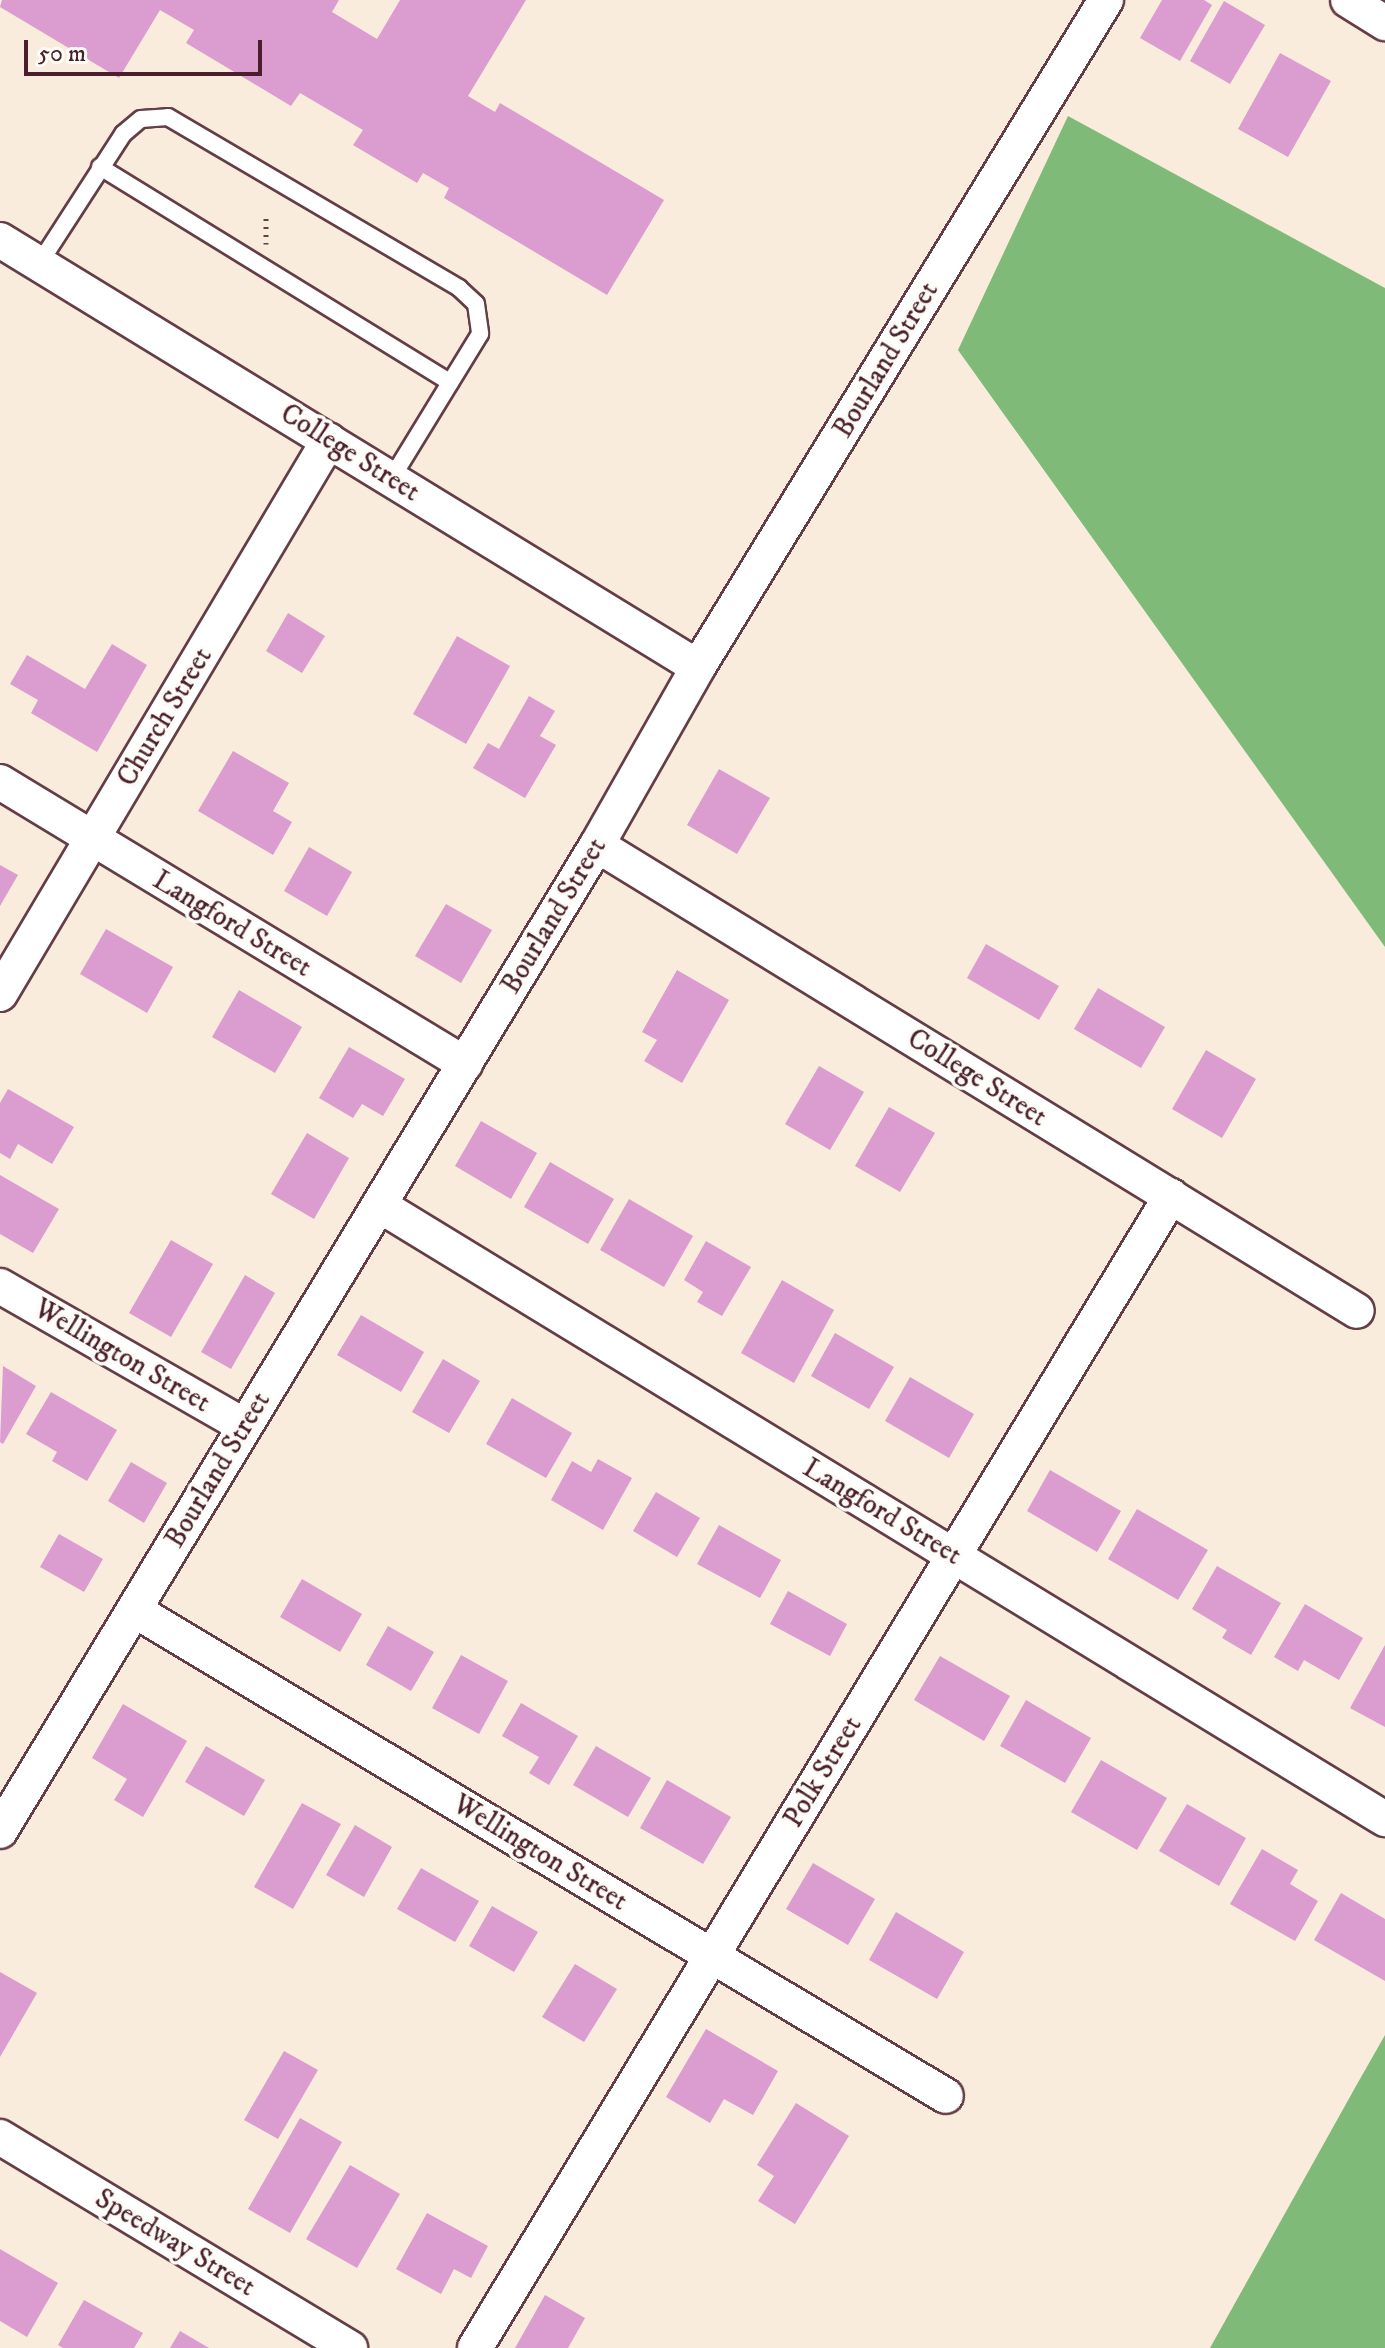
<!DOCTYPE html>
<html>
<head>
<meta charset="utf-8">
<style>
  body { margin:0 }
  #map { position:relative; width:1385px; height:2348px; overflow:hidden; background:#f9ecdc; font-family:"IM FELL DW Pica",serif }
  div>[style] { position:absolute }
  .forest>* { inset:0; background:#80ba78 }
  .building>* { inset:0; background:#db9cd0 }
  .path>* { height:5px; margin-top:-2.5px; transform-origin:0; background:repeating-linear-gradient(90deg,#643e46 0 2px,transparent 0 8px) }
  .roads { filter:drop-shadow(2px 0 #643e46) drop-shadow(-2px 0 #643e46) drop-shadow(0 2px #643e46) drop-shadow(0 -2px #643e46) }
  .lane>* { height:16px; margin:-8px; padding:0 8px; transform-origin:8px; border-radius:8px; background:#fff }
  .street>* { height:34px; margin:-17px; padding:0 17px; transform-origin:17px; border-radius:17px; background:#fff }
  span { translate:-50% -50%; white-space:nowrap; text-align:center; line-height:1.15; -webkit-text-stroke:7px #fdfcf7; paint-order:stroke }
  .street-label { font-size:28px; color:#4a1f2b }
  .scale { position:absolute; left:24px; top:40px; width:238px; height:36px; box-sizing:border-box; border:4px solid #4a1f2b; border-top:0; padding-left:10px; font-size:24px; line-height:28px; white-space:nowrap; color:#4a1f2b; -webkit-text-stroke:6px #fdfcf7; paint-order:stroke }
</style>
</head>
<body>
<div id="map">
  <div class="forest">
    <div style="clip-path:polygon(1068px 116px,1385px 288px,1385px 947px,958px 350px)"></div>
    <div style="clip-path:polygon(1385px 2035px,1385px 2348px,1210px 2348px,1356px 2086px)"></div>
  </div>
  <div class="building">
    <div style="clip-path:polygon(2px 0,339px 0,332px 12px,377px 39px,400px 0,526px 0,468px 96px,495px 112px,500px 103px,664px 200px,607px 295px,444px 198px,449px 188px,423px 173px,417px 183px,353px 145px,363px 130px,300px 93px,291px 106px,186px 43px,194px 30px,160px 10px,119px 78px,0 7px)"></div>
    <div style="clip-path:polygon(1162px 0,1204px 0,1212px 5px,1180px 61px,1140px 38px)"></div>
    <div style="clip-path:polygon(1224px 1px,1265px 25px,1230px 84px,1190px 61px)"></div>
    <div style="clip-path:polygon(1280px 53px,1331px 81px,1288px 157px,1238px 129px)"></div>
    <div style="clip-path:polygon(288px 613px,325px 636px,302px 673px,266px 651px)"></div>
    <div style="clip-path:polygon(457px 636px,510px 666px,466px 744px,413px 714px)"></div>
    <div style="clip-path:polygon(112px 644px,147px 665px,97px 752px,31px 713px,38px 700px,10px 684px,27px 655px,85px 689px)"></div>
    <div style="clip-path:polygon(529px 696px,555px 711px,540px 736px,556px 745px,525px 798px,473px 768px,488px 743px,499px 749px)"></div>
    <div style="clip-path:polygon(233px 751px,289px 783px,273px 811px,292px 822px,273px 855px,198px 811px)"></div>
    <div style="clip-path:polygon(719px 769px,770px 798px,737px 854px,687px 825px)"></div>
    <div style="clip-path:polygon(309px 847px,352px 872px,327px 916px,284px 891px)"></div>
    <div style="clip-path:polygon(0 865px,18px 875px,0 906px)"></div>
    <div style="clip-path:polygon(446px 904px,492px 930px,461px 983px,415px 956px)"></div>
    <div style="clip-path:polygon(106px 929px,173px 967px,147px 1013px,80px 974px)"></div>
    <div style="clip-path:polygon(986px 944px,1059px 986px,1039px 1020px,967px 978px)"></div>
    <div style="clip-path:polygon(677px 970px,729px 1000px,682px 1083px,644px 1061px,657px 1040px,642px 1032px)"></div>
    <div style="clip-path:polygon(1098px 988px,1165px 1027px,1141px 1068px,1074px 1029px)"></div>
    <div style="clip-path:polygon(239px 990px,302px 1027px,275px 1073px,212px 1037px)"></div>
    <div style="clip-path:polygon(349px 1047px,405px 1079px,383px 1116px,362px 1104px,353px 1118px,319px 1098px)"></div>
    <div style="clip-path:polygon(1206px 1050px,1256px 1079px,1222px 1138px,1172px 1109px)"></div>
    <div style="clip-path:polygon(819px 1066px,864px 1092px,830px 1150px,785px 1124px)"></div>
    <div style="clip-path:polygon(8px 1089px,74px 1127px,52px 1164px,18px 1144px,10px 1159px,0 1153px,0 1103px)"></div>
    <div style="clip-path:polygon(889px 1107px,935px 1133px,900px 1192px,855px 1166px)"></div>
    <div style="clip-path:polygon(481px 1121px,537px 1153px,511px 1199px,455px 1166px)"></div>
    <div style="clip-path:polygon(307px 1133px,349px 1158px,314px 1219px,271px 1194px)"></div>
    <div style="clip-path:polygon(550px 1162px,614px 1199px,588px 1244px,524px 1207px)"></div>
    <div style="clip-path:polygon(0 1175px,59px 1209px,33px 1253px,0 1234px)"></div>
    <div style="clip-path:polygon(629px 1199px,693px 1236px,664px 1287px,600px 1250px)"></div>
    <div style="clip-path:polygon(171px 1240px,213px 1264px,171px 1337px,129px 1313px)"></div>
    <div style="clip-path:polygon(706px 1241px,751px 1267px,722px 1316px,697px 1302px,703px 1292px,684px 1280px)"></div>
    <div style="clip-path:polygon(245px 1275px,275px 1293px,231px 1369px,201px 1352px)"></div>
    <div style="clip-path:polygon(782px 1280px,834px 1310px,794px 1383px,741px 1353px)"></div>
    <div style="clip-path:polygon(361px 1315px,424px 1352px,401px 1392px,337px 1355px)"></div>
    <div style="clip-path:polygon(835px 1333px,894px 1367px,869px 1409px,811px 1376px)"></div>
    <div style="clip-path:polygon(443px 1359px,480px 1381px,449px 1433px,412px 1412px)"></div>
    <div style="clip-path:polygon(3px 1366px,36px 1386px,3px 1444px,0 1442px)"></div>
    <div style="clip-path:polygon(910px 1377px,974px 1414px,949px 1458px,885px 1421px)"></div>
    <div style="clip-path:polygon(51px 1392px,117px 1430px,87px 1481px,52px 1461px,57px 1452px,26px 1434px)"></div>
    <div style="clip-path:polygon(512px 1398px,572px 1433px,546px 1478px,486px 1444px)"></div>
    <div style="clip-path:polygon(598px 1459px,632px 1478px,603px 1530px,551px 1500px,572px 1461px,591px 1472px)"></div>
    <div style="clip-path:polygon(131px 1462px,167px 1483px,144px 1523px,108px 1501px)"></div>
    <div style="clip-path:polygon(1050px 1470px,1121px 1511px,1097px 1552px,1027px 1511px)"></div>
    <div style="clip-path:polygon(656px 1492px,700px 1518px,677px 1557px,633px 1531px)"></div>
    <div style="clip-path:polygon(1137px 1509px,1208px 1550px,1178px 1600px,1108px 1559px)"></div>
    <div style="clip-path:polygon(719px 1525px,781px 1560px,760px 1598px,697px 1564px)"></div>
    <div style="clip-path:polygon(59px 1534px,103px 1559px,84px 1592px,40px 1567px)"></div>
    <div style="clip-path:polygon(1217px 1566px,1281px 1603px,1251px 1655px,1222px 1638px,1227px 1630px,1192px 1609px)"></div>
    <div style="clip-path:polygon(302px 1579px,362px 1614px,340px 1652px,280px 1617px)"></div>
    <div style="clip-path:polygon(788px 1591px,847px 1624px,830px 1656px,770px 1624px)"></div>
    <div style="clip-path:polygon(1305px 1604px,1363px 1638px,1339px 1680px,1304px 1660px,1298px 1671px,1274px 1657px)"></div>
    <div style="clip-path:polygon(388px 1626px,434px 1652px,411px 1691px,366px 1665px)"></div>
    <div style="clip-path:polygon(1385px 1645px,1385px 1727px,1350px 1708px)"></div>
    <div style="clip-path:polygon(461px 1655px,508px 1681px,479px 1734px,432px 1708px)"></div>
    <div style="clip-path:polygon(940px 1656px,1010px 1696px,984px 1741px,914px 1700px)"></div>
    <div style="clip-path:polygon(1026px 1700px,1091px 1738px,1065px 1783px,1000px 1746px)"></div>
    <div style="clip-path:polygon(521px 1703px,578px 1736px,549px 1785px,529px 1773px,539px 1757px,502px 1736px)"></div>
    <div style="clip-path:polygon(123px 1704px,187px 1741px,143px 1817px,114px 1800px,127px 1779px,92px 1758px)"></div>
    <div style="clip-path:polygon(206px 1746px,265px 1780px,244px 1816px,185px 1782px)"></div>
    <div style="clip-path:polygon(596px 1746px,651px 1778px,628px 1817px,573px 1785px)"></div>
    <div style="clip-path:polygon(1101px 1760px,1167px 1798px,1137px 1850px,1071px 1812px)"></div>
    <div style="clip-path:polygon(667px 1780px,731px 1817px,703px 1864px,640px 1828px)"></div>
    <div style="clip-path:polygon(302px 1803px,341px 1824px,293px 1909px,254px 1887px)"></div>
    <div style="clip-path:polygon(1187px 1804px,1246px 1838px,1219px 1886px,1159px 1851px)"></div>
    <div style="clip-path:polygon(355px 1825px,392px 1847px,364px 1897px,326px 1875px)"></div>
    <div style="clip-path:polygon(1262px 1849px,1298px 1870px,1290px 1884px,1318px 1901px,1295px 1941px,1230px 1904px)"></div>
    <div style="clip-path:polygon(813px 1863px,875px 1899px,848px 1945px,786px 1909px)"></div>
    <div style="clip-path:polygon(421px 1868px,479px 1901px,455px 1942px,397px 1909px)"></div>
    <div style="clip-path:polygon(1341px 1893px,1385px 1919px,1385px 1981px,1314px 1940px)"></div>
    <div style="clip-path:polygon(492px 1906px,538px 1932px,514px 1972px,469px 1946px)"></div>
    <div style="clip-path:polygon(896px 1912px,964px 1952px,937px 1999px,869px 1960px)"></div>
    <div style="clip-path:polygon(575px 1964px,617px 1989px,584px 2042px,542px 2017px)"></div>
    <div style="clip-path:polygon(0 1972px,37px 1993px,0 2057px)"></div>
    <div style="clip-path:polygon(706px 2029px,778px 2071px,753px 2115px,724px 2099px,710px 2123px,666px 2097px)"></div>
    <div style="clip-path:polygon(284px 2051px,318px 2070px,278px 2139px,244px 2120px)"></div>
    <div style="clip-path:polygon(796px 2103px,849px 2136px,795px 2224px,758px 2201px,774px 2176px,757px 2165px)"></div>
    <div style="clip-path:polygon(300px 2118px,342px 2142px,290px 2233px,248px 2209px)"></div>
    <div style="clip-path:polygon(350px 2165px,400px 2194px,357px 2268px,306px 2239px)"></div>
    <div style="clip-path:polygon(427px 2213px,488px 2246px,471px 2278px,454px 2269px,441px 2294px,396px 2269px)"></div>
    <div style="clip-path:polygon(0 2249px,58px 2283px,27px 2337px,0 2321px)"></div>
    <div style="clip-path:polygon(545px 2295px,585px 2318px,568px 2348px,515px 2348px)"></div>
    <div style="clip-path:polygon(84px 2300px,143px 2333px,134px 2348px,63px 2348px,58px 2345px)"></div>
    <div style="clip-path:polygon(180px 2331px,209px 2348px,170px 2348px)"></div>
  </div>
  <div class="path">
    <div style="left:266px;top:244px;width:27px;rotate:-90deg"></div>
  </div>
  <div class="roads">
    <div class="lane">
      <div style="left:100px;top:167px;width:411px;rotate:31.6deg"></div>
      <div style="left:39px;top:264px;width:155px;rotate:-57.1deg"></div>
      <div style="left:123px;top:134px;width:23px;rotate:-40deg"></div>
      <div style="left:141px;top:119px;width:27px;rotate:-4deg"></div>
      <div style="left:168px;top:117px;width:338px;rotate:30.4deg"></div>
      <div style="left:459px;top:288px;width:23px;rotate:43deg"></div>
      <div style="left:476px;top:304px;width:30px;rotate:82deg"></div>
      <div style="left:480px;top:334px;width:170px;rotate:121.5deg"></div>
    </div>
    <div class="street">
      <div style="left:1348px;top:0;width:44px;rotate:31.9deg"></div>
      <div style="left:0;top:240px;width:818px;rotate:31.46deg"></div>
      <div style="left:0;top:782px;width:544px;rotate:31.23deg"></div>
      <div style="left:597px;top:845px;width:891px;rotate:31.51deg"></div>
      <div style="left:0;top:994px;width:644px;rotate:-59.3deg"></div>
      <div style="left:379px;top:1205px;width:1179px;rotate:31.4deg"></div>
      <div style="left:0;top:1286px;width:281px;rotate:29.8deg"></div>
      <div style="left:134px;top:1610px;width:946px;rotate:30.9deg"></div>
      <div style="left:0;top:1831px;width:1153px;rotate:-58.81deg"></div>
      <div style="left:597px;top:845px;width:205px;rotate:-60.4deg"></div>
      <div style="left:698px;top:667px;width:782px;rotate:-58.55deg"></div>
      <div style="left:0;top:2137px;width:409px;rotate:31.1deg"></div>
      <div style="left:475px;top:2348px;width:1346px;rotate:-58.86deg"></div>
    </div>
  </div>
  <div class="street-label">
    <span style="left:886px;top:360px;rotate:-59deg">Bourland Street</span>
    <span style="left:350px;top:453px;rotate:32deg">College Street</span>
    <span style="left:165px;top:717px;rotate:-59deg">Church Street</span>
    <span style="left:554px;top:916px;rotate:-59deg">Bourland Street</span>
    <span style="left:232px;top:924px;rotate:31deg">Langford Street</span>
    <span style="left:977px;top:1078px;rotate:32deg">College Street</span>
    <span style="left:122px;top:1356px;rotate:30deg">Wellington Street</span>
    <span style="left:218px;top:1470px;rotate:-59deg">Bourland Street</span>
    <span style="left:882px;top:1512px;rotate:31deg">Langford Street</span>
    <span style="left:823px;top:1772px;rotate:-59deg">Polk Street</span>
    <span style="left:540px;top:1853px;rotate:31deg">Wellington Street</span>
    <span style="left:175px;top:2243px;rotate:31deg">Speedway Street</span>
  </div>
  <div class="scale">50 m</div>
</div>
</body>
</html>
